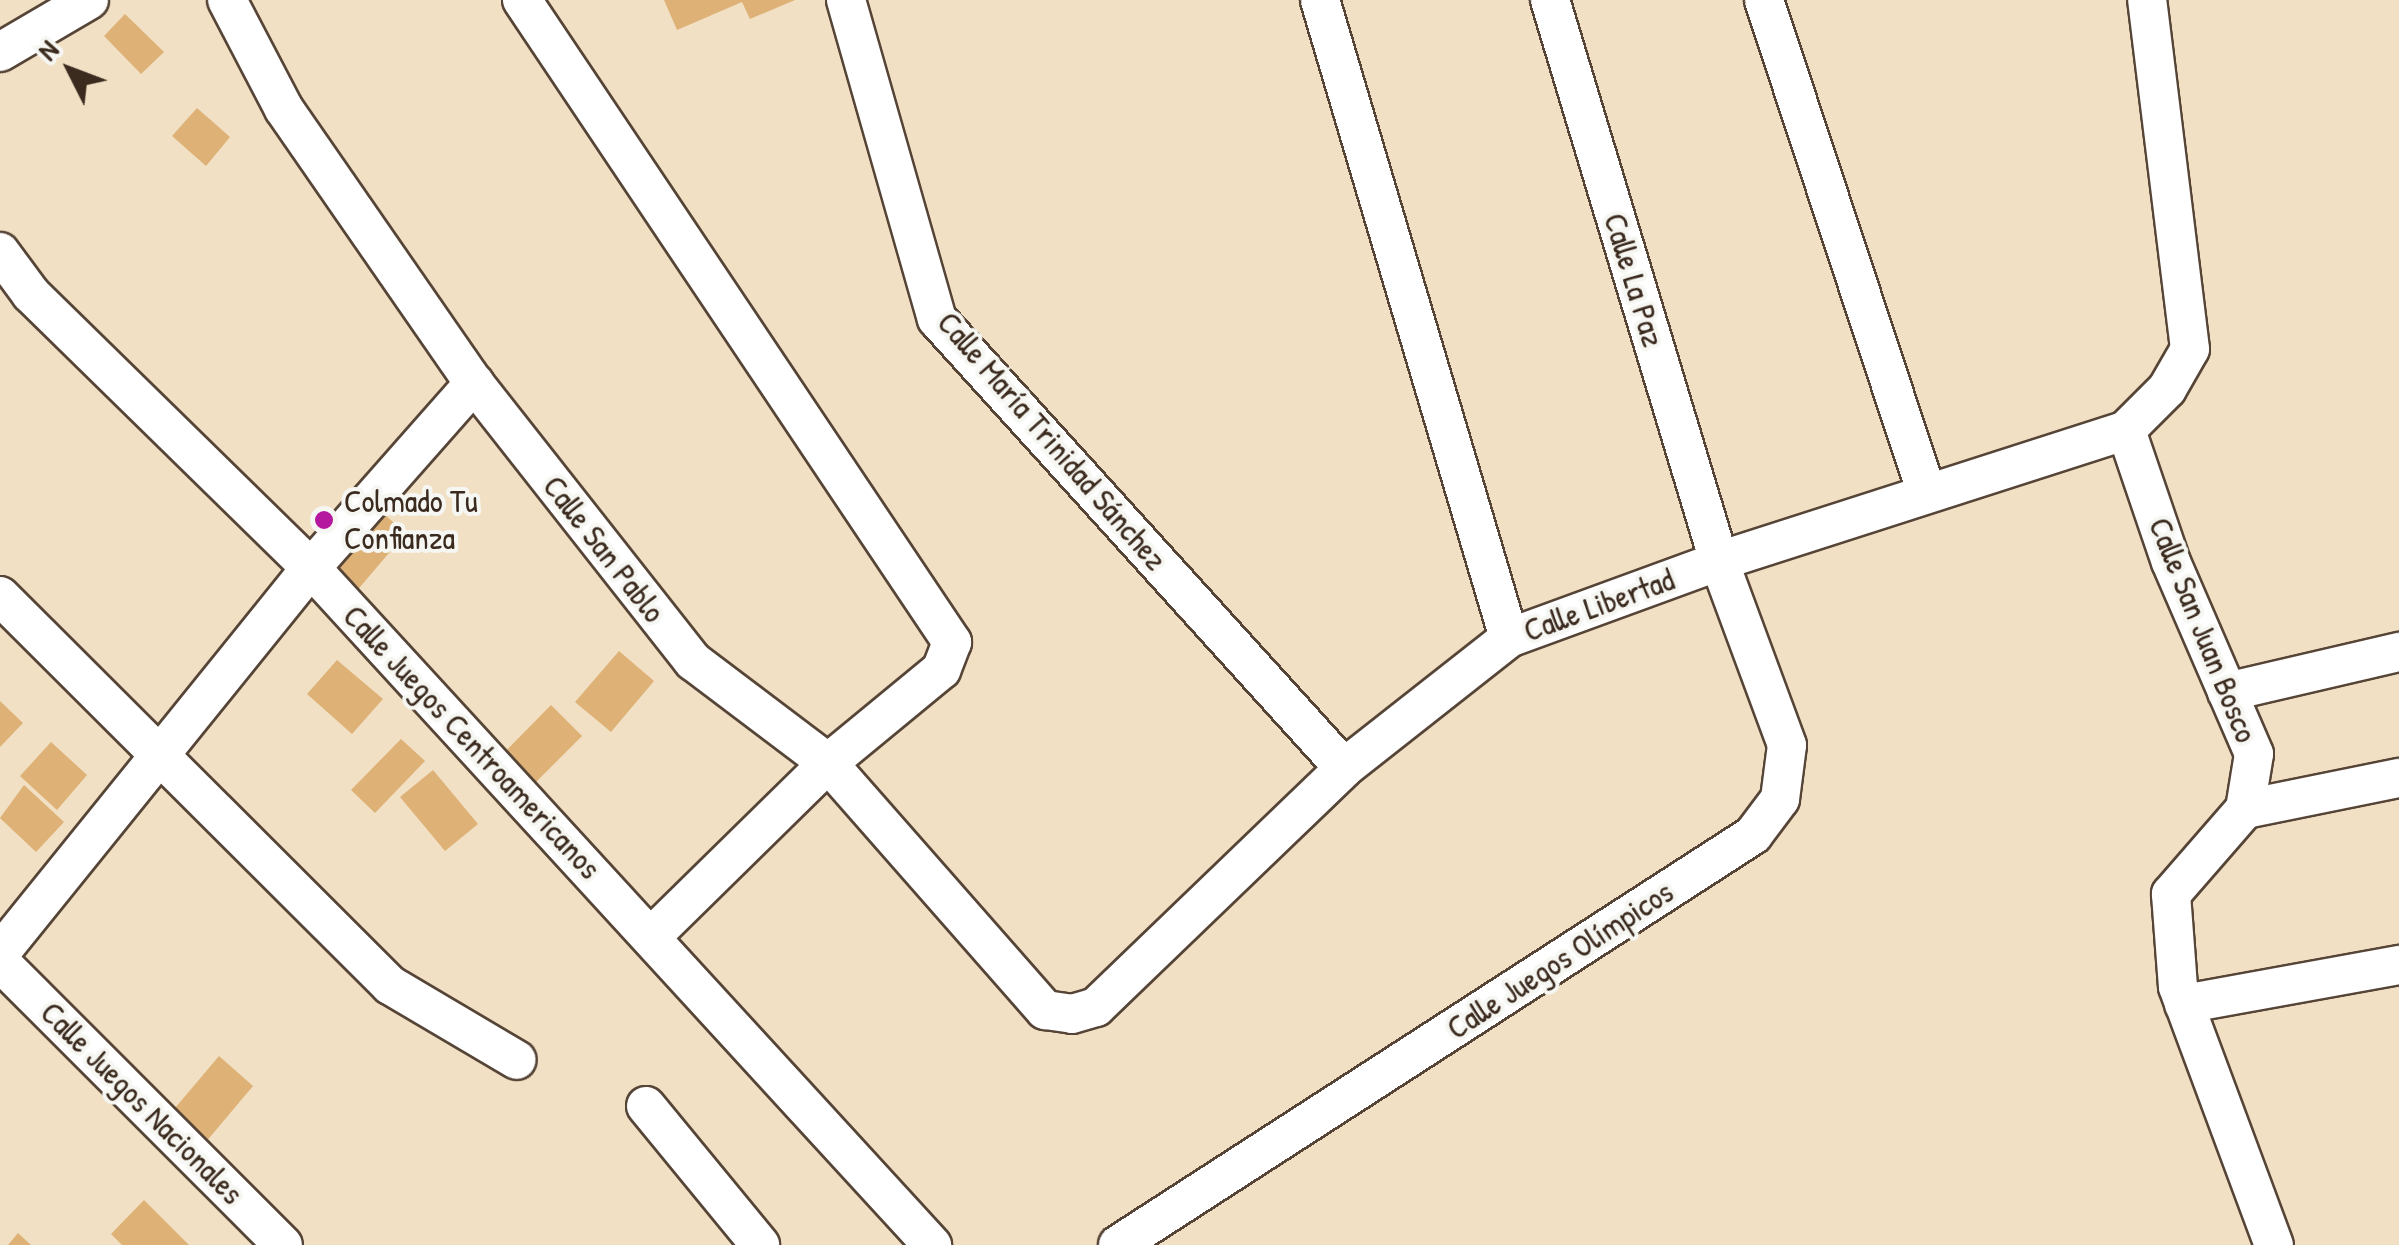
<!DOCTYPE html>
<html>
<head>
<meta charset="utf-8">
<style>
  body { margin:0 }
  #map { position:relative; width:2399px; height:1245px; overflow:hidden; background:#f1e0c4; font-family:"Patrick Hand",sans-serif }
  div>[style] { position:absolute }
  .building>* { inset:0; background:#deb176 }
  .roads { filter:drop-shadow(2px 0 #564537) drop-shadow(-2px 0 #564537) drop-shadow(0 2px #564537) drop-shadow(0 -2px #564537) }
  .minor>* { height:38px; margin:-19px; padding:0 19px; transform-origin:19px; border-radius:19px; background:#fff }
  .dots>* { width:28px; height:28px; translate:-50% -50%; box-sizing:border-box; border:5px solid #f6f6f2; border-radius:50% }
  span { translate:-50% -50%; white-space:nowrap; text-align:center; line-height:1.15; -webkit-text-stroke:8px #f6f6f2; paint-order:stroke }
  .street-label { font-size:32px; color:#3b2a1e }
  .poi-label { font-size:32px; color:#3b2a1e }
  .left { translate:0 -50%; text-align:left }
  .north { position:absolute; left:20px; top:20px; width:100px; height:100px; -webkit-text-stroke:8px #f6f6f2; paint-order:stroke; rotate:312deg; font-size:28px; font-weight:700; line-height:40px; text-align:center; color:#3b2a1e }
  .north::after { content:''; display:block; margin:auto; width:35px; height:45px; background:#3b2a1e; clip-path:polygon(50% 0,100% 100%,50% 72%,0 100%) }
</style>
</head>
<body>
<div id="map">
  <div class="building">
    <div style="clip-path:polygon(664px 0,795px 0,750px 19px,742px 2px,677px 30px)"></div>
    <div style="clip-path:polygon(125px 14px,164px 52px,141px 74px,104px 36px)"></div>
    <div style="clip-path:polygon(197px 108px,230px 137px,206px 166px,172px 136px)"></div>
    <div style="clip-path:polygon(378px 509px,406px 533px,354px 594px,326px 569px)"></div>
    <div style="clip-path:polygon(619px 651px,654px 681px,611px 732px,575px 702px)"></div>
    <div style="clip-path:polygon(337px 660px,383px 699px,352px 734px,307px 694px)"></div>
    <div style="clip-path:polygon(0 701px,23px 723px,0 747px)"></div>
    <div style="clip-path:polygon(551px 705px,582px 736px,528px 790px,498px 759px)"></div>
    <div style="clip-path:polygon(401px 739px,425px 761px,375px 813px,351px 790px)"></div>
    <div style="clip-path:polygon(51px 742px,87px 775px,57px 810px,20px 776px)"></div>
    <div style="clip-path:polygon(433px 770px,478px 824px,445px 851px,400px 797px)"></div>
    <div style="clip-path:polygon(24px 785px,64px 822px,36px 852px,0 818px)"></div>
    <div style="clip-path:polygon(219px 1056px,253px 1086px,205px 1143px,170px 1114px)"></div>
    <div style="clip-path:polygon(144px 1200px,189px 1245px,122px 1245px,111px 1234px)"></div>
    <div style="clip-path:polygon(18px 1233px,31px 1245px,8px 1245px)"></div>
  </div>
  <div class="roads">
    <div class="minor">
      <div style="left:227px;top:0;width:123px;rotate:62.4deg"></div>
      <div style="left:284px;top:109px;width:333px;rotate:55.3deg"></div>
      <div style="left:474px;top:383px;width:354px;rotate:51.8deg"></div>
      <div style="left:693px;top:661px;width:169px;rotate:37.1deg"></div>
      <div style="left:828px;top:763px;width:329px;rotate:48.7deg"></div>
      <div style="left:1045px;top:1010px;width:27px;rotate:8deg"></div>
      <div style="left:1072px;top:1014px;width:25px;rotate:-16deg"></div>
      <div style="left:1096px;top:1007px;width:344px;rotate:-43.9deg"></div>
      <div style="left:1344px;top:768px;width:210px;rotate:-38.2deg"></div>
      <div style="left:1509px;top:638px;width:224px;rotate:-20.1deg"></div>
      <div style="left:1719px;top:561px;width:428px;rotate:-17.8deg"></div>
      <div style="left:2126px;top:430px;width:58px;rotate:-45deg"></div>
      <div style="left:2167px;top:389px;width:46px;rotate:-60.1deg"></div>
      <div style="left:2190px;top:349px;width:352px;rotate:-97deg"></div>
      <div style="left:522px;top:0;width:773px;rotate:56.19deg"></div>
      <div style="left:952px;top:642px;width:30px;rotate:111deg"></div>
      <div style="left:941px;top:670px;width:146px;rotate:140.5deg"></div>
      <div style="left:828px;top:763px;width:248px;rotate:135.5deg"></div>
      <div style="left:846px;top:0;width:332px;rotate:74.1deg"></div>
      <div style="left:937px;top:319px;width:606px;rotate:47.81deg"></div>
      <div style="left:1320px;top:0;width:665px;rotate:73.5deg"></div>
      <div style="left:1764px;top:0;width:520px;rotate:71.74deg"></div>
      <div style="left:0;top:52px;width:103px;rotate:-30.3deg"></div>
      <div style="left:0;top:252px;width:52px;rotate:53.6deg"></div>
      <div style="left:31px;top:294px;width:392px;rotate:44.4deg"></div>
      <div style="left:311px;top:568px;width:919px;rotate:47.47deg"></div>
      <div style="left:2126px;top:430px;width:139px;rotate:71.2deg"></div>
      <div style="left:2171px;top:562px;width:209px;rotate:66.6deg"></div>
      <div style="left:2254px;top:754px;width:56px;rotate:99.3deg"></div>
      <div style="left:2245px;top:809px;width:113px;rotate:131deg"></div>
      <div style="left:2171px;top:894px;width:93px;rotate:85.7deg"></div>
      <div style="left:2178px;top:987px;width:275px;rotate:69.6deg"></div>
      <div style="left:0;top:596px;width:551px;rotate:44.93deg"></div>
      <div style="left:390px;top:985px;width:147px;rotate:30.6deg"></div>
      <div style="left:2227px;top:692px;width:177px;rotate:-13.1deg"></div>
      <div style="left:2245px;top:809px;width:157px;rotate:-11.4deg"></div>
      <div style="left:0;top:953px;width:495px;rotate:-51.1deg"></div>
      <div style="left:311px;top:568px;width:247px;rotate:-48.6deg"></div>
      <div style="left:0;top:962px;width:400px;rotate:45deg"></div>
      <div style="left:2184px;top:1004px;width:219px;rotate:-10.3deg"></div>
      <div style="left:646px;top:1106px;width:180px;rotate:50.6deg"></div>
      <div style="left:1118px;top:1245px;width:756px;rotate:-32.85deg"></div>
      <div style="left:1753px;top:835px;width:45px;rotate:-53.1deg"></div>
      <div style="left:1780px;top:799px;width:54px;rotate:-82.6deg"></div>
      <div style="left:1787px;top:745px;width:196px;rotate:-110.3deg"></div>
      <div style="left:1719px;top:561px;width:586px;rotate:-106.76deg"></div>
    </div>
  </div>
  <div class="dots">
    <div style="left:324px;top:520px;background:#b5179e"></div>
  </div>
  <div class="street-label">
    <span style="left:1634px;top:280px;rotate:73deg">Calle La Paz</span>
    <span style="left:1052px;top:441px;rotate:49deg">Calle María Trinidad Sánchez</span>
    <span style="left:604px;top:549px;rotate:52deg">Calle San Pablo</span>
    <span style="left:1599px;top:605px;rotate:-20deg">Calle Libertad</span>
    <span style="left:2203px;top:630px;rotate:68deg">Calle San Juan Bosco</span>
    <span style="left:472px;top:742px;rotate:47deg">Calle Juegos Centroamericanos</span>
    <span style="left:1560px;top:960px;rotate:-33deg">Calle Juegos Olímpicos</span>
    <span style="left:142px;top:1103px;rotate:45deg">Calle Juegos Nacionales</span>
  </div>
  <div class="poi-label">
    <span class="left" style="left:344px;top:520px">Colmado Tu<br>Confianza</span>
  </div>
  <div class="north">N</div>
</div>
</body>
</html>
